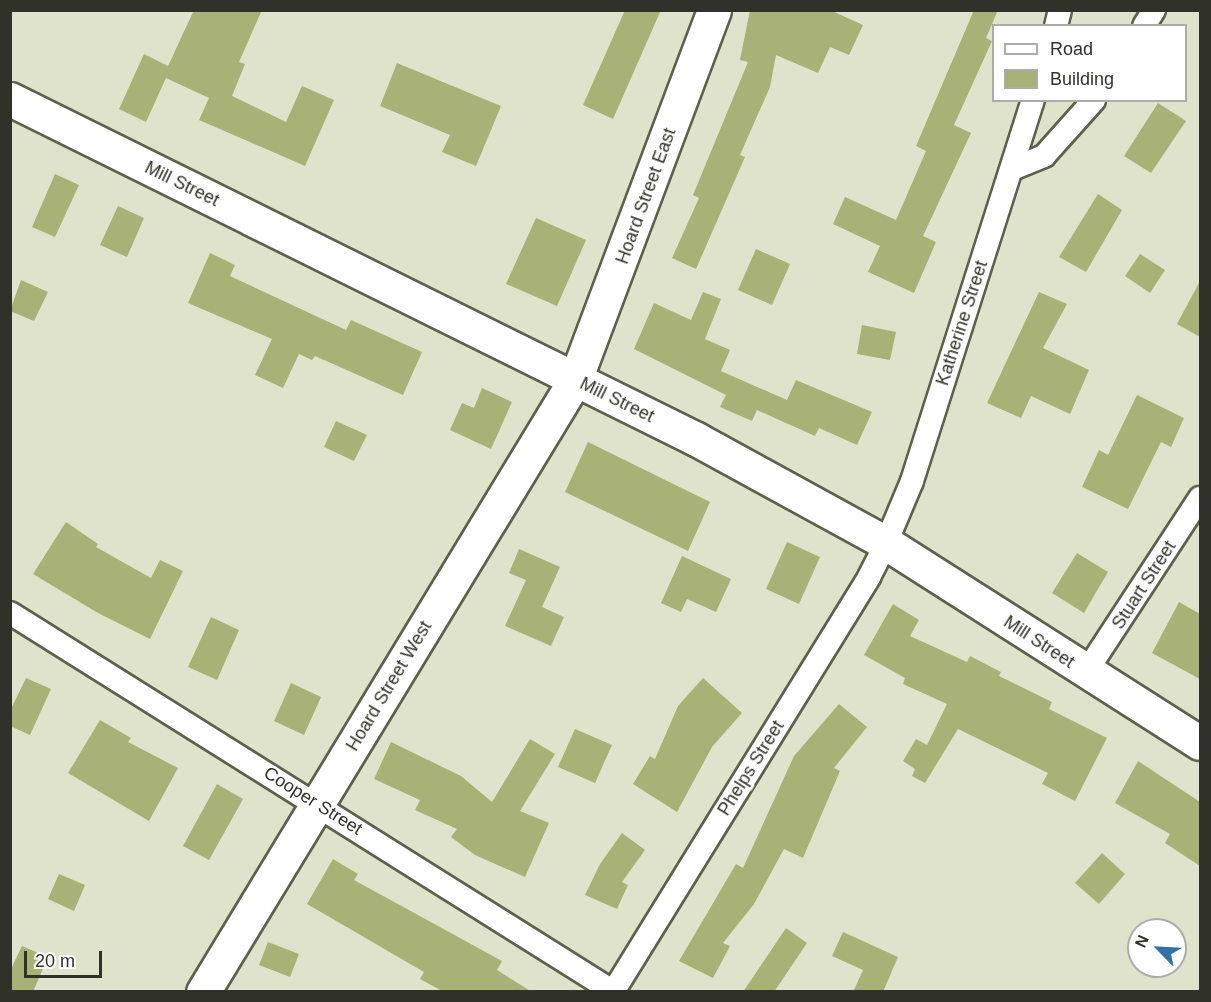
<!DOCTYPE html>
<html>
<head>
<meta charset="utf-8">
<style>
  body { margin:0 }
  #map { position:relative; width:1211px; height:1002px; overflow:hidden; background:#dfe3cb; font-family:Helvetica,sans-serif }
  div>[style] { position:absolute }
  .building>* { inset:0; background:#a8b176 }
  .roads { filter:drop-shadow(2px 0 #5d604c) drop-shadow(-2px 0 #5d604c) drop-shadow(0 2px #5d604c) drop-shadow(0 -2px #5d604c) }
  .street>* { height:22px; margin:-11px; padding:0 11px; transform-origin:11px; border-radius:11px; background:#fff }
  .secondary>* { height:33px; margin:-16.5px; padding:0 16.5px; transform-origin:16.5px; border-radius:16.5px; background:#fff }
  .highway>* { height:33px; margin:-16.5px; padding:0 16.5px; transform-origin:16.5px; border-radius:16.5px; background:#fff }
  span { translate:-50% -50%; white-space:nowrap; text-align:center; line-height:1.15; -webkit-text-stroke:5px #fff; paint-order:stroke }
  .street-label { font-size:18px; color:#303128 }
  .frame { position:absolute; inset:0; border:12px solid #303128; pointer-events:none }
  .legend { position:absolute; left:992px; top:24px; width:195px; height:78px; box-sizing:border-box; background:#fff; border:2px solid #acada9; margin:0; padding:8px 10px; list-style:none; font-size:18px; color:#303128 }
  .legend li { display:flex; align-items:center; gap:12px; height:30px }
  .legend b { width:30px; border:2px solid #acada9 }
  .north { position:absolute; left:1127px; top:918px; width:60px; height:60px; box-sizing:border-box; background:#fff; border:2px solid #acada9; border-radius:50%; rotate:294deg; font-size:16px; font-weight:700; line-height:24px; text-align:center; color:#303128 }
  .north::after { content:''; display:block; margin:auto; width:21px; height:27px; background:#3272a9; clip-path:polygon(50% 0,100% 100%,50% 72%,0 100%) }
  .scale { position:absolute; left:24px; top:951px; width:78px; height:27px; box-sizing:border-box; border:3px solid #303128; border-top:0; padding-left:8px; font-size:18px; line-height:21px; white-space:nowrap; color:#303128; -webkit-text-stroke:4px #fff; paint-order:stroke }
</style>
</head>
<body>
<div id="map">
  <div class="building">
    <div style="clip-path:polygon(194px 10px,262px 10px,239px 62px,245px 64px,232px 96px,286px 122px,302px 86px,334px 100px,305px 166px,199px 120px,209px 98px,166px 78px,146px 122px,119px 109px,144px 54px,168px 66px)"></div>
    <div style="clip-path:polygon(625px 10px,661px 10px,613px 119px,583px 105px)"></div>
    <div style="clip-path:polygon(750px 10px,830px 10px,863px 25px,849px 55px,830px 47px,818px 73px,776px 55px,770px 87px,740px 155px,745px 157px,696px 269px,672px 258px,699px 198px,693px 195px,748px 62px,740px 60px)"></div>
    <div style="clip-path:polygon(974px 10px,998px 10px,986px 38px,992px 41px,954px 125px,971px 133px,923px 236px,936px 242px,914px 293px,868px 272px,880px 246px,833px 224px,845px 197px,896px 220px,926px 151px,916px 146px)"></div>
    <div style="clip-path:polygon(397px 63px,501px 106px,476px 166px,442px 152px,450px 135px,380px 106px)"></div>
    <div style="clip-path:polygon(1158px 103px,1186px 121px,1151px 173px,1124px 156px)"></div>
    <div style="clip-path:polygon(55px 174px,79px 185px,55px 237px,32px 227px)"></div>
    <div style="clip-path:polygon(1098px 194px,1122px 210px,1086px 272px,1059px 257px)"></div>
    <div style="clip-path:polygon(118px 206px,144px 218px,127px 257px,100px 245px)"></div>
    <div style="clip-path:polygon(536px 218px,586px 240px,557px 306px,506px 284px)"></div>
    <div style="clip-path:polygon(756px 249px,790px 264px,772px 305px,738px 290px)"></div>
    <div style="clip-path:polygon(210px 253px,235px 265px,230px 276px,346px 330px,351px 320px,422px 352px,403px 395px,315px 356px,312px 360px,299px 354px,283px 388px,255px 375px,272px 339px,188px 303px)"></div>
    <div style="clip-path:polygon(1140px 254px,1165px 270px,1150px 293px,1125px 276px)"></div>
    <div style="clip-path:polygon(21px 280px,48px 292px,34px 321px,10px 311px)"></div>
    <div style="clip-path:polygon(1200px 281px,1200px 337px,1177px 324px)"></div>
    <div style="clip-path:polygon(703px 292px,721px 299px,705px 339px,730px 350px,721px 371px,787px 400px,796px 380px,872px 412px,857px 445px,819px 428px,815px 436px,757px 410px,752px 421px,720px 407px,726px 395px,634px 349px,654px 303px,691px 320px)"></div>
    <div style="clip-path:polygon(1039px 292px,1067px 304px,1043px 348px,1089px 370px,1070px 414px,1031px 396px,1021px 418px,987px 403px)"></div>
    <div style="clip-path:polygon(862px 325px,896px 332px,890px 360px,857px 354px)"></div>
    <div style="clip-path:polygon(482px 388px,512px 402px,491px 449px,450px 430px,462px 403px,474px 408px)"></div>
    <div style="clip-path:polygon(1137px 395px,1184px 418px,1171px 447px,1161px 442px,1128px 509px,1082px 487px,1099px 450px,1108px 455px)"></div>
    <div style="clip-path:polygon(336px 421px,367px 435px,354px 461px,324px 447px)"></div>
    <div style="clip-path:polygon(588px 442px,710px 502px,688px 551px,565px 492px)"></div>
    <div style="clip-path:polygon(66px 522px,98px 544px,96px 547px,151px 578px,160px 560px,183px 571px,150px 639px,98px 613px,33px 574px)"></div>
    <div style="clip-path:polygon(787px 542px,820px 557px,799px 604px,766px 589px)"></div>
    <div style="clip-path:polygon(519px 549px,560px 567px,542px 607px,564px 617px,551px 646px,505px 626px,526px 580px,509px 573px)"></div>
    <div style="clip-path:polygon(1077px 553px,1108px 572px,1084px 613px,1052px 593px)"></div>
    <div style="clip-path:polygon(682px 556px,731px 579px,716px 612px,687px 599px,681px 612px,661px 603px)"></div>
    <div style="clip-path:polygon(1179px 602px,1200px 614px,1200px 679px,1152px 653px)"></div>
    <div style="clip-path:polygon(893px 604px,919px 620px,910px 636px,967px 662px,970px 656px,1001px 672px,999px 676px,1052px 702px,1049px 709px,1107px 738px,1075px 801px,1042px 784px,1048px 773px,958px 729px,925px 783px,912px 776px,915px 769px,903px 761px,916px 739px,927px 745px,947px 704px,903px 684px,905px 678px,864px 655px)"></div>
    <div style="clip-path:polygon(211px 617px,239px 630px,217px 680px,188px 667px)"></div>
    <div style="clip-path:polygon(26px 678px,51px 689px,30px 735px,10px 726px,10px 711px)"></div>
    <div style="clip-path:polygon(703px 678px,742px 713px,712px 747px,677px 812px,633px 784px,650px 756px,655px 759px,678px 706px)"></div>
    <div style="clip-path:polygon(291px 683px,321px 697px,304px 735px,274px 721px)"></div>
    <div style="clip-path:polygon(839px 704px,867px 727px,834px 768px,840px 771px,803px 858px,784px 849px,754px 904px,723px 943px,730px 946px,713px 978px,679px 961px,736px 864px,743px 868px,794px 756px)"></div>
    <div style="clip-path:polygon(100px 720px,131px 738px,128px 742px,178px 768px,149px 821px,68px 773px)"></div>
    <div style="clip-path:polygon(575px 729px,612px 745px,595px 783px,558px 767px)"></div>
    <div style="clip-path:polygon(530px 739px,555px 754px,520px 811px,549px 823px,525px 877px,475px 855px,451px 837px,457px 829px,415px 810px,420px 800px,374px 779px,391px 742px,461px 776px,492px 802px)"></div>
    <div style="clip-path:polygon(1138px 761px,1200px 802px,1200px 866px,1165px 843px,1170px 834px,1115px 803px)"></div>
    <div style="clip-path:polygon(217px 784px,243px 799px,209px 860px,183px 846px)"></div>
    <div style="clip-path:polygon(622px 833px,645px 850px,622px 882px,628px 885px,617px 909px,585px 895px,600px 864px)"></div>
    <div style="clip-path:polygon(1102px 853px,1125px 874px,1099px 904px,1075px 883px)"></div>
    <div style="clip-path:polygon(333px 859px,358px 874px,354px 880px,502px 961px,497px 970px,532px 992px,444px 992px,420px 979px,424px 972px,307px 904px)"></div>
    <div style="clip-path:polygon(59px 874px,85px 885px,74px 911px,48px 899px)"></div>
    <div style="clip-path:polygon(786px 928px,807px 943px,774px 992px,743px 992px)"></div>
    <div style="clip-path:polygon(843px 932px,898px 957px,883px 992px,853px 992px,863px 970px,832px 956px)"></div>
    <div style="clip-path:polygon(268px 942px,299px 954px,290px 977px,259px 965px)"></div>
    <div style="clip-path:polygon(22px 946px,48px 957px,33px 992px,10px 992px,10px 971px)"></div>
  </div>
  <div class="roads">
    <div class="street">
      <div style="left:1056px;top:26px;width:16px;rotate:-76deg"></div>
      <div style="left:1144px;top:26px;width:19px;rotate:-58deg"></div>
      <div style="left:1012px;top:169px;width:35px;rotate:-22deg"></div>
      <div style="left:1044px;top:156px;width:75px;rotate:-48.2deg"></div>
      <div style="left:10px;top:613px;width:713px;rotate:32.11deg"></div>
      <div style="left:1086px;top:672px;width:208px;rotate:-56.8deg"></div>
      <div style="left:613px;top:992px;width:488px;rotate:-58.3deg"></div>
      <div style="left:869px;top:577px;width:38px;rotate:-63deg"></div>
      <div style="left:886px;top:543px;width:67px;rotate:-67.2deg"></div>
      <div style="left:912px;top:481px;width:400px;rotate:-72.4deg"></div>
    </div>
    <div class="secondary">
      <div style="left:203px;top:992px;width:716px;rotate:-58.71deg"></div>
      <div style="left:575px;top:380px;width:395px;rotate:-69.4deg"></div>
    </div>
    <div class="highway">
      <div style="left:10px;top:99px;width:766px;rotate:26.36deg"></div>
      <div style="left:696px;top:439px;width:217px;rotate:28.7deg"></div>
      <div style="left:886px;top:543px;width:372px;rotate:32.5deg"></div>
    </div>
  </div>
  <div class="street-label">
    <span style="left:182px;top:184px;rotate:26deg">Mill Street</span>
    <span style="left:646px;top:196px;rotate:-70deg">Hoard Street East</span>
    <span style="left:962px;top:323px;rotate:-72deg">Katherine Street</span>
    <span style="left:617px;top:400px;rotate:26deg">Mill Street</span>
    <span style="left:1144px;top:585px;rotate:-57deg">Stuart Street</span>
    <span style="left:1039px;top:642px;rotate:33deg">Mill Street</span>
    <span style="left:389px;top:686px;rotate:-59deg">Hoard Street West</span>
    <span style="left:751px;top:768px;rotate:-58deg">Phelps Street</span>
    <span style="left:313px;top:801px;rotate:32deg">Cooper Street</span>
  </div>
  <div class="frame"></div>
  <ul class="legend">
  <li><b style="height:8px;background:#fff"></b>Road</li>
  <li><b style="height:16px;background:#a8b176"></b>Building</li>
  </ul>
  <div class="north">N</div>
  <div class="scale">20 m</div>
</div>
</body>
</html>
